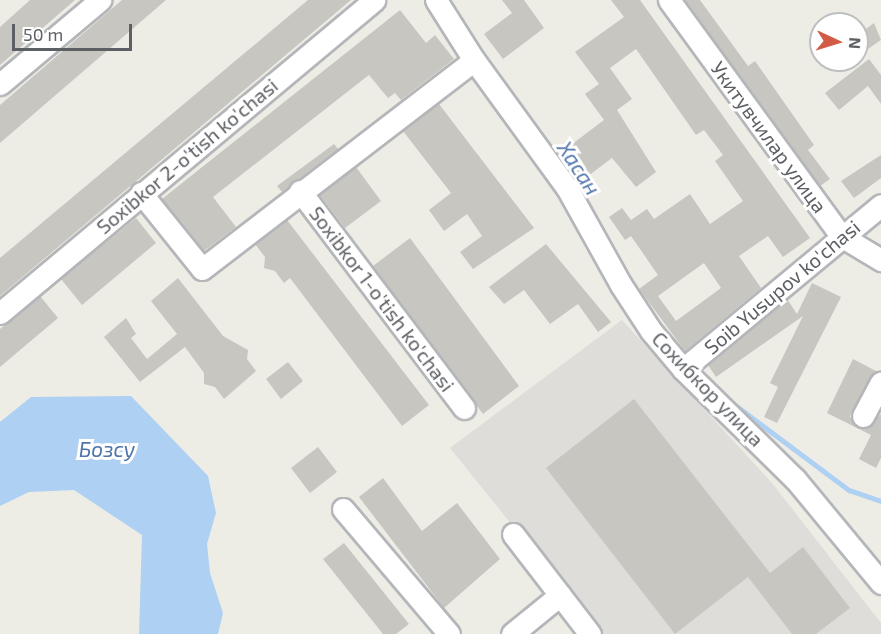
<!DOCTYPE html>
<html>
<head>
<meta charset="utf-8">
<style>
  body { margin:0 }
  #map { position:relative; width:881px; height:634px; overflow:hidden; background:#edece5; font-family:"Exo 2",sans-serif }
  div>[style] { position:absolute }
  .industrial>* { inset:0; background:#dfddd9 }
  .water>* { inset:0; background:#aed0f3 }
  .stream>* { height:4.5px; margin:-2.25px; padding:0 2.25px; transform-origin:2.25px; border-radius:2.25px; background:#aed0f3 }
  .building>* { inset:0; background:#c8c6c1 }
  .roads { filter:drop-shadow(2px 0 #b5b6ba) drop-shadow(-2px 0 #b5b6ba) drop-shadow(0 2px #b5b6ba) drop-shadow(0 -2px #b5b6ba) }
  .minor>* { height:21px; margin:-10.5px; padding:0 10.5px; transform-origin:10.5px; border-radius:10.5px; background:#fff }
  span { translate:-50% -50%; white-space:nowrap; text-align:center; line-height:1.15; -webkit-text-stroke:6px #fff; paint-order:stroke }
  .street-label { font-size:20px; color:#5c5f63 }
  .water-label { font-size:21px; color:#5176ab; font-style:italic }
  .north { position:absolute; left:809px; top:12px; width:60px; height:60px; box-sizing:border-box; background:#fff; border:2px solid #bebfc1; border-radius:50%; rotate:94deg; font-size:16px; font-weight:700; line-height:24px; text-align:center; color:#5c5f63 }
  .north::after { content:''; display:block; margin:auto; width:21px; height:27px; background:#d25b45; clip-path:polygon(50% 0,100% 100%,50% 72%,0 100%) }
  .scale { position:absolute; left:12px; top:24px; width:120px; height:27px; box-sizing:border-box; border:3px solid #5c5f63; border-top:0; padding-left:8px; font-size:18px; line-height:21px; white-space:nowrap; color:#5c5f63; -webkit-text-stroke:4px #fff; paint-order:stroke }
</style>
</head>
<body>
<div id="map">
  <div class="industrial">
    <div style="clip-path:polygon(622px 320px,772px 483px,881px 623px,881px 634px,600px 634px,450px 448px)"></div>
  </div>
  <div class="water">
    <div style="clip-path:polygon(131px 396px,208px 476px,216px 513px,207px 544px,210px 573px,223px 613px,218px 634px,139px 634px,142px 535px,74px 490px,29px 492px,0 506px,0 422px,31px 397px)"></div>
  </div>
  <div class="stream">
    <div style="left:730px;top:401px;width:149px;rotate:36.8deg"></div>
    <div style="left:849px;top:490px;width:34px;rotate:19deg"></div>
  </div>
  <div class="building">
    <div style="clip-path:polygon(30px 0,75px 0,0 65px,0 27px)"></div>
    <div style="clip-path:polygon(122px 0,166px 0,0 143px,0 105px)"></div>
    <div style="clip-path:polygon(308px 0,351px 0,0 296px,0 258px)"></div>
    <div style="clip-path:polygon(502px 0,524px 0,544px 28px,503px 59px,484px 34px,512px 13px)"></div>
    <div style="clip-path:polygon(evenodd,611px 0,640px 0,810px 238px,783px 257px,768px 236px,739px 256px,761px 288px,685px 351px,639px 289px,658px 275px,631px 236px,625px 240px,609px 217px,622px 208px,631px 220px,647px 209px,654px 219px,690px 194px,710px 224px,743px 201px,715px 161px,723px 155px,704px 130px,696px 135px,636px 49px,610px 68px,632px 99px,617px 110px,656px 172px,636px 187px,612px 158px,580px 182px,559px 154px,604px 120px,585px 94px,599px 84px,575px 52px,624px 17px,611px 0,704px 263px,721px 288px,676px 321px,658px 296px,704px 263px)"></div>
    <div style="clip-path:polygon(685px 0,700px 0,748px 66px,755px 61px,814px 145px,808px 150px,830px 179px,820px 186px)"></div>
    <div style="clip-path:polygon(400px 10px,426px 43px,435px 35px,454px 59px,401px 100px,395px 93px,388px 98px,369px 75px,365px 78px,213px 197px,236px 227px,204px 251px,162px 199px)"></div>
    <div style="clip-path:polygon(874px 23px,881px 40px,868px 49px,858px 35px)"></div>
    <div style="clip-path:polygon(869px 59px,881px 75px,881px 104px,868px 86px,839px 110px,825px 93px)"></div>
    <div style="clip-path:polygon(439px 104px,534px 228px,473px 269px,460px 252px,482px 236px,467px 214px,444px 231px,429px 210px,451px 193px,403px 131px)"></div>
    <div style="clip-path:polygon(334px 144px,338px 149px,282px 192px,277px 186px)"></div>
    <div style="clip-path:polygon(881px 155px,881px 178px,854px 198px,841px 181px)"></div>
    <div style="clip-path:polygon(356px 167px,381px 201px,345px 228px,320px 195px)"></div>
    <div style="clip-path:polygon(136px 218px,156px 243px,82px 305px,61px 279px)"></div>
    <div style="clip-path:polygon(287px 220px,429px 405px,402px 426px,290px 278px,284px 283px,275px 271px,264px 268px,265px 257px,255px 244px)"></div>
    <div style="clip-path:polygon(410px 238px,519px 386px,483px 414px,373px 266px)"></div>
    <div style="clip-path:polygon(546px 244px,611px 322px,598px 332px,578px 304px,550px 324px,524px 290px,504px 304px,489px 287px)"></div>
    <div style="clip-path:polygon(178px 278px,223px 336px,248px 350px,247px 359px,256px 371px,224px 399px,215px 387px,204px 384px,204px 373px,185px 347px,140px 382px,104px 337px,126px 318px,136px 334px,131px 338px,147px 359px,177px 334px,151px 301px)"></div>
    <div style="clip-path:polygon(812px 283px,841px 297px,777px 423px,764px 417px,778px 387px,770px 383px,803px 316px,716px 377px,708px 365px,787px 299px,797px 314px)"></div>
    <div style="clip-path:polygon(40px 296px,58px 318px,0 367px,0 329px)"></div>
    <div style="clip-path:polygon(853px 359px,876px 371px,850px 416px,853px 423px,864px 429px,881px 414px,881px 458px,876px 468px,859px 459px,871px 435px,827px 413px)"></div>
    <div style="clip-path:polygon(288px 362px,303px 381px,281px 399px,266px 379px)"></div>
    <div style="clip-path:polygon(634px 399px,770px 573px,803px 547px,850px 608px,816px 634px,792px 634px,748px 577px,675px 634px,546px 468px)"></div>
    <div style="clip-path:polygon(318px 447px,337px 472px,310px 493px,291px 468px)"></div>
    <div style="clip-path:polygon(383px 478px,422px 531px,457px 503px,500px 559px,444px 608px,359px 497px)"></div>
    <div style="clip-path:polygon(344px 543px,409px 624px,396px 634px,383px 634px,323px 559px)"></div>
  </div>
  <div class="roads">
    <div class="minor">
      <div style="left:436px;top:0;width:71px;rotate:57.7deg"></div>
      <div style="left:474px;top:60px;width:158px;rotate:54deg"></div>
      <div style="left:567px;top:188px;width:111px;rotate:60.9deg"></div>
      <div style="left:621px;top:285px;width:55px;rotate:56.9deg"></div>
      <div style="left:651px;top:331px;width:50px;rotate:49.9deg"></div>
      <div style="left:683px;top:369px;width:157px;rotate:44.5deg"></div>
      <div style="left:795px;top:479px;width:135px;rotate:50.4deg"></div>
      <div style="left:669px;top:0;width:292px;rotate:53.9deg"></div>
      <div style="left:841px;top:236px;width:47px;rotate:31deg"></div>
      <div style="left:0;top:84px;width:131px;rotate:-40deg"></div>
      <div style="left:300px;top:191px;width:272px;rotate:52.9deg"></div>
      <div style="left:141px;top:193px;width:97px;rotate:51.2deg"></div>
      <div style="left:202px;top:269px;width:343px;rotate:-37.5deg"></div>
      <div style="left:0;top:313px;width:488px;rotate:-39.9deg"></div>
      <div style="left:683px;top:369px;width:257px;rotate:-39.6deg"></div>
      <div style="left:863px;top:416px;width:38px;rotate:-62deg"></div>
      <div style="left:343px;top:509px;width:164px;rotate:49.7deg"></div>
      <div style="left:513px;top:534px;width:126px;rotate:52.4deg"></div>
      <div style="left:512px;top:634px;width:62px;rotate:-39.1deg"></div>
    </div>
  </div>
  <div class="street-label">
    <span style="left:769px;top:137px;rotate:54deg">Укитувчилар улица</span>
    <span style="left:187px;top:156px;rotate:-40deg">Soxibkor 2-o'tish ko'chasi</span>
    <span style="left:782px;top:287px;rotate:-40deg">Soib Yusupov ko'chasi</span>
    <span style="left:382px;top:299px;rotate:53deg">Soxibkor 1-o'tish ko'chasi</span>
    <span style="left:708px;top:389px;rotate:46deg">Сохибкор улица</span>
  </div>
  <div class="water-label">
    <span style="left:579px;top:168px;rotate:57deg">Хасан</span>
    <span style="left:107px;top:449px">Бозсу</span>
  </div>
  <div class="north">N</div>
  <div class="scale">50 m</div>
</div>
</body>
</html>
